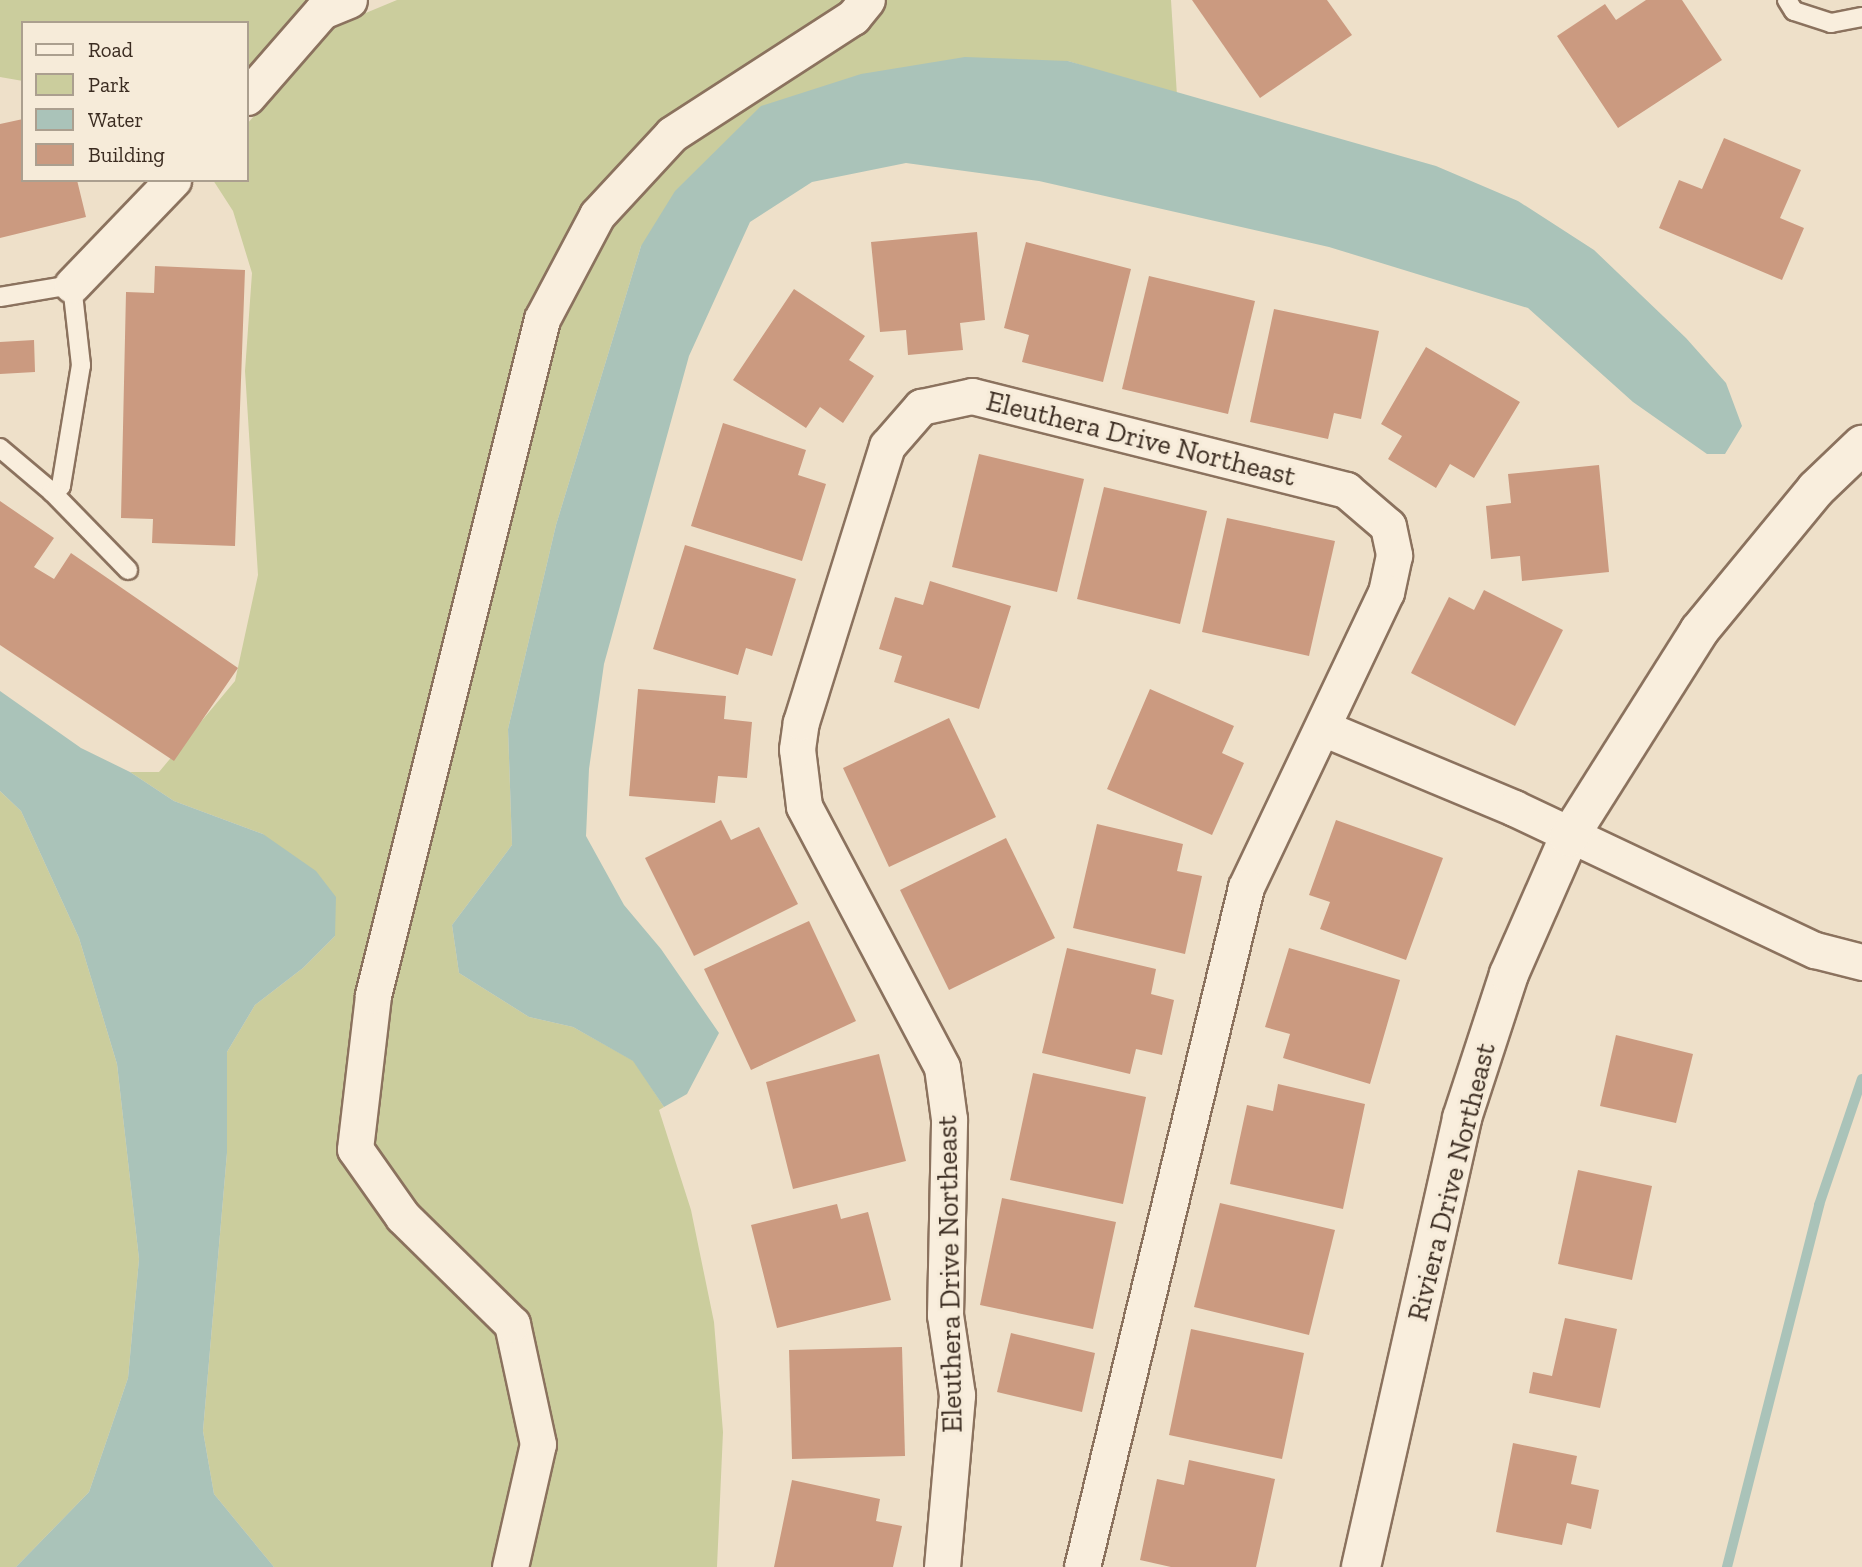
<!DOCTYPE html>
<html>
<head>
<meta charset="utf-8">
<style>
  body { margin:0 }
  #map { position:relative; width:1862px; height:1567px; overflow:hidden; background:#eee0c9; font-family:"Zilla Slab",serif }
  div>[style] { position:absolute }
  .green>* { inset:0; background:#cbcd9d }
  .water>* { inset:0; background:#aac3b9 }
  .stream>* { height:10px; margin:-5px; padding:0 5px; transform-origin:5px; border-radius:5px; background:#aac3b9 }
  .building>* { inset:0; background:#cb9a80 }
  .roads { filter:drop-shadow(2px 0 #8b725e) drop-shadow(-2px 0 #8b725e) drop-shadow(0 2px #8b725e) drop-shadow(0 -2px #8b725e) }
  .service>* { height:18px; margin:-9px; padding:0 9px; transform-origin:9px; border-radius:9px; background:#f9eedd }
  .minor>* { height:35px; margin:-17.5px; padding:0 17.5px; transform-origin:17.5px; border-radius:17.5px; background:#f9eedd }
  .tertiary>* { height:38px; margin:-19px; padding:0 19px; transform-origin:19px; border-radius:19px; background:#f9eedd }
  span { translate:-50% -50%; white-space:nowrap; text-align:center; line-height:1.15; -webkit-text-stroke:6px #f6ebd9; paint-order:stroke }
  .street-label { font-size:28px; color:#3b2c21 }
  .legend { position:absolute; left:21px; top:21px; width:228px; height:161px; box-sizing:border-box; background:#f6ebd9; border:2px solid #ab9f8f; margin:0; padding:9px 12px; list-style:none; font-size:21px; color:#3b2c21 }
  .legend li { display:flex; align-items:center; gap:14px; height:35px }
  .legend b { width:35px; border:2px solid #ab9f8f }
</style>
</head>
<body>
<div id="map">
  <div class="green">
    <div style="clip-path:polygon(0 0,308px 0,247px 70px,247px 23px,23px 23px,23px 81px,0 77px)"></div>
    <div style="clip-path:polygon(397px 0,1171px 0,1177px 96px,1068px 61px,641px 246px,556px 525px,508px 729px,512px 845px,452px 925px,459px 973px,529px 1017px,573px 1027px,634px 1061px,664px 1107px,659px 1110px,691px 1210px,714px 1322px,723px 1432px,717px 1567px,274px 1567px,214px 1494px,203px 1431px,227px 1153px,227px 1052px,255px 1005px,303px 968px,335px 936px,263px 834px,174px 801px,130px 772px,159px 772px,235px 681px,258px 575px,245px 371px,252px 273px,233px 211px,213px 180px,247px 180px,247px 124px,332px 27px)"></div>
    <div style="clip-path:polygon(0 791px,21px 811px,79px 938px,117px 1064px,139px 1259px,128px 1378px,89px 1492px,16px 1567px,0 1567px)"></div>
  </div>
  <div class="water">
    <div style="clip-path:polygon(965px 57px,1068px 61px,1436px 166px,1518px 201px,1594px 250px,1686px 338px,1726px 383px,1742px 426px,1725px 454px,1707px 454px,1633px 402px,1528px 308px,1329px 247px,1039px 181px,906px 163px,812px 182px,750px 222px,689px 356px,604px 664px,589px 769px,586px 836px,624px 905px,661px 949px,719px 1033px,687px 1094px,664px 1107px,633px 1061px,573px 1027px,529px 1017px,459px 973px,452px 925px,512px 845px,508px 729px,556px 525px,641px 246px,675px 191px,761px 106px,861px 74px)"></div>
    <div style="clip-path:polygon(0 691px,81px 748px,130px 772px,174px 801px,263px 834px,316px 871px,336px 897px,335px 936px,303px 968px,255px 1005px,227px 1052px,227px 1153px,203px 1431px,214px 1494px,274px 1567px,16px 1567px,89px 1492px,128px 1378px,139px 1259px,117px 1064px,79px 938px,21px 811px,0 791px)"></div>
  </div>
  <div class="stream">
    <div style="left:1727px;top:1567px;width:374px;rotate:-75.7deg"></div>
    <div style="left:1819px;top:1205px;width:133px;rotate:-71.2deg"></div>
  </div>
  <div class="building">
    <div style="clip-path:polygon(1192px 0,1327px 0,1352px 35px,1260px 98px)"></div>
    <div style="clip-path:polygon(1646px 0,1682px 0,1722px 60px,1618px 128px,1557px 36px,1605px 4px,1616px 20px)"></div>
    <div style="clip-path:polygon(23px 119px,23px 180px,77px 180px,86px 217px,0 238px,0 124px)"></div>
    <div style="clip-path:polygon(1724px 138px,1801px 170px,1780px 218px,1804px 228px,1782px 280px,1659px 228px,1679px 180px,1702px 189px)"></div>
    <div style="clip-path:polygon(977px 232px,985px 320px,960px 323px,963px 350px,908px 355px,906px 330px,880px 332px,871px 242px)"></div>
    <div style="clip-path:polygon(1026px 242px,1131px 269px,1103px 382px,1022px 362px,1029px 335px,1004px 328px)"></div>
    <div style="clip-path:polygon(155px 266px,245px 270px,235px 546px,152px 543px,153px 519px,121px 518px,126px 292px,154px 293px)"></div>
    <div style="clip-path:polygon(1149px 276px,1255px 301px,1228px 414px,1122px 389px)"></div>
    <div style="clip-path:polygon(794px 289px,865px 336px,849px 360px,874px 376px,843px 423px,820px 407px,806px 428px,733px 380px)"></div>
    <div style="clip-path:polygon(1274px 309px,1379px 331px,1361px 419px,1334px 413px,1328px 439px,1250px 422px)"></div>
    <div style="clip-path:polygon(34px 340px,35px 372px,0 374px,0 342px)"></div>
    <div style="clip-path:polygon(1426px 347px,1520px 402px,1474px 478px,1450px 464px,1436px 488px,1388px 459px,1402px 436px,1381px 424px)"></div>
    <div style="clip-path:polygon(723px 423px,806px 450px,798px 475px,826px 484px,802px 561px,691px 526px)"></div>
    <div style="clip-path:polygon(979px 454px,1084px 479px,1057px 592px,952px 567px)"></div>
    <div style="clip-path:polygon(1599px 465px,1609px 572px,1522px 581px,1520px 556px,1491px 559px,1486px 506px,1511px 503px,1508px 474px)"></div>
    <div style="clip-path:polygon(1104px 487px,1207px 511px,1180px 624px,1077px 599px)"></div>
    <div style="clip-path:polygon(0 501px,54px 538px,34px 567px,54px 579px,71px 553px,238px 668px,174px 761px,0 645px)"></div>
    <div style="clip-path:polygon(1227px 518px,1335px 541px,1309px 656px,1202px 632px)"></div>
    <div style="clip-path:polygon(685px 545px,796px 579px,772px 656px,746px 648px,738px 675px,653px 649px)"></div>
    <div style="clip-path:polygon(930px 581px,1011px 606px,979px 709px,894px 682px,902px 656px,879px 649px,895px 597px,923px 605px)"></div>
    <div style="clip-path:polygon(1484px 590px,1563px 630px,1515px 726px,1411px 673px,1449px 597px,1474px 610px)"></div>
    <div style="clip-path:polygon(638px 689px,726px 696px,724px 719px,752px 722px,747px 778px,718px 776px,715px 803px,629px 796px)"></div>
    <div style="clip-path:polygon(1150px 689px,1234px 726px,1222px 753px,1244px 763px,1212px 835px,1107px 789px)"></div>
    <div style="clip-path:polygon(949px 718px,996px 817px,889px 867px,843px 768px)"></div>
    <div style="clip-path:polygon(721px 820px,731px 840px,759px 827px,798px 904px,694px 956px,645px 858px)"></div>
    <div style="clip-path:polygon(1336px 820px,1443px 858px,1406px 960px,1320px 929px,1330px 902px,1309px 895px)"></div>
    <div style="clip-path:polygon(1097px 824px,1183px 844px,1177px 871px,1202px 876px,1185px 954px,1073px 928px)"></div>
    <div style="clip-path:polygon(1006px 838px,1055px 938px,949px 990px,900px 890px)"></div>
    <div style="clip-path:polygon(809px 921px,856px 1021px,751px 1070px,704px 969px)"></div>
    <div style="clip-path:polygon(1067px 948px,1156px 969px,1151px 994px,1174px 1000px,1162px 1055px,1136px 1049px,1130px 1074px,1042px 1053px)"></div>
    <div style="clip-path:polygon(1289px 948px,1400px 980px,1370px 1084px,1283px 1058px,1290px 1034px,1265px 1027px)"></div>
    <div style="clip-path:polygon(1616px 1035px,1693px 1054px,1676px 1123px,1600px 1106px)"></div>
    <div style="clip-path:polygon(879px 1054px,906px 1161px,793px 1189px,766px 1082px)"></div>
    <div style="clip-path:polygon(1033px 1073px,1146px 1097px,1123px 1204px,1010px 1180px)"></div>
    <div style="clip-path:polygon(1278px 1084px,1365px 1104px,1343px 1209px,1230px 1184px,1247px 1105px,1273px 1111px)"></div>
    <div style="clip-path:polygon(1578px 1170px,1652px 1186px,1632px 1280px,1558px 1264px)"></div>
    <div style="clip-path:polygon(1002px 1198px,1116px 1222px,1093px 1329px,980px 1305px)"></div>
    <div style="clip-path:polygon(1220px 1203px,1335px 1230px,1309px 1335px,1194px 1307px)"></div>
    <div style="clip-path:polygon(837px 1204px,841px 1219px,868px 1212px,891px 1300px,777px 1328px,751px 1225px)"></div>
    <div style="clip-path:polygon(1565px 1318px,1617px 1329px,1600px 1408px,1529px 1393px,1533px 1372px,1552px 1376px)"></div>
    <div style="clip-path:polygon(1191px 1329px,1304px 1353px,1282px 1459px,1169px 1435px)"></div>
    <div style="clip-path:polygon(1011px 1333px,1095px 1353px,1082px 1412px,997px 1392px)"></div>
    <div style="clip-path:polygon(902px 1347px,905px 1456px,792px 1459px,789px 1350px)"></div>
    <div style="clip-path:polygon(1513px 1443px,1577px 1456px,1571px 1484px,1599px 1490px,1591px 1529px,1567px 1523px,1562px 1545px,1496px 1532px)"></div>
    <div style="clip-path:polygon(1189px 1460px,1275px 1479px,1256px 1567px,1171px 1567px,1140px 1560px,1157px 1479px,1184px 1485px)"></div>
    <div style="clip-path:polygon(792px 1480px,880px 1499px,876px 1521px,902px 1526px,893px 1567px,774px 1567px)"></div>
  </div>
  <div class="roads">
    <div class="service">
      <div style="left:1787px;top:0;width:13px;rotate:58deg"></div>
      <div style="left:1794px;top:11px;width:39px;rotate:18deg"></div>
      <div style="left:1831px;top:23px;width:32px;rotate:-11deg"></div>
      <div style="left:0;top:297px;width:73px;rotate:-9.5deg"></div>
      <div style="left:72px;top:285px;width:81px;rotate:83.6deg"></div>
      <div style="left:81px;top:365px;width:123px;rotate:99.4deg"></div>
      <div style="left:61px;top:486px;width:11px;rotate:146deg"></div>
      <div style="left:0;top:448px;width:68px;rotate:40.2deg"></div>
      <div style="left:52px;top:492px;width:109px;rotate:45.7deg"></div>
    </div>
    <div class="minor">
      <div style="left:247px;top:97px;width:114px;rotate:-48.9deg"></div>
      <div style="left:322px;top:11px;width:29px;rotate:-22deg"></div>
      <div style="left:72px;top:285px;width:146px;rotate:-46.1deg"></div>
      <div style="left:1323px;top:728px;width:207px;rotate:22.7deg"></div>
      <div style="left:1514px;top:808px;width:333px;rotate:25.3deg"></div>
      <div style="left:1815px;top:950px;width:49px;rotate:14.3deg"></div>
      <div style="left:510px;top:1567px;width:126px;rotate:-77.2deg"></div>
      <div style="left:538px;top:1444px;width:123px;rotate:-102.2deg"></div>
      <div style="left:512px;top:1324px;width:153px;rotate:-135.5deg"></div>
      <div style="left:403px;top:1217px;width:83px;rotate:-125.2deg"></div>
      <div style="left:355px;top:1149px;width:155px;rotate:-83.3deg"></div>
      <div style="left:373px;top:995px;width:697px;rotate:-75.96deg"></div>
      <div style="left:542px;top:319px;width:118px;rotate:-62.1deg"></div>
      <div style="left:597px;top:215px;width:110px;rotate:-47.2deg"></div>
      <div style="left:672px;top:134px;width:216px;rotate:-32.9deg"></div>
      <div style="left:853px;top:17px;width:22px;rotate:-51deg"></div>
      <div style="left:942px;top:1567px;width:173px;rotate:-85deg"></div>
      <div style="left:957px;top:1395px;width:81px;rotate:-98.5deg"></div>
      <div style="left:945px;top:1315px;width:196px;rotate:-88.8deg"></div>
      <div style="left:949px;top:1119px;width:52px;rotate:-97.7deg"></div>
      <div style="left:942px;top:1067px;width:295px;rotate:-117.9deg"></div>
      <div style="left:804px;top:806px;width:57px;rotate:-97deg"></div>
      <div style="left:797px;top:749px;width:27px;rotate:-82deg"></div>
      <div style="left:801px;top:722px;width:289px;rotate:-72.7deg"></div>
      <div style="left:887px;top:446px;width:52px;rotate:-48.9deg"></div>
      <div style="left:921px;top:407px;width:52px;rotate:-12.2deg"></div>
      <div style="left:972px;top:396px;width:386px;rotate:14.1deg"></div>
      <div style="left:1346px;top:490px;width:55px;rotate:40.6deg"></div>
      <div style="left:1388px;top:526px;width:30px;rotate:78deg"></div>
      <div style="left:1394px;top:555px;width:38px;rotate:102deg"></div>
      <div style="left:1386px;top:592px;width:327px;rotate:115.4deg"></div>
      <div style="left:1246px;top:887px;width:699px;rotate:103.56deg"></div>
    </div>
    <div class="tertiary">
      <div style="left:1361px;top:1567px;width:460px;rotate:-77.3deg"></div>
      <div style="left:1462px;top:1118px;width:151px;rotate:-71.9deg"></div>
      <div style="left:1509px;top:974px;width:150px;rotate:-66.3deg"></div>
      <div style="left:1569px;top:837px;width:244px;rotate:-57.7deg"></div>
      <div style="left:1699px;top:631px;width:184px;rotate:-50.5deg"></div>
      <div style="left:1816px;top:489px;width:64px;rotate:-43.7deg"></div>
    </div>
  </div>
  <div class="street-label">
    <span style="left:1141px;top:439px;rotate:14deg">Eleuthera Drive Northeast</span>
    <span style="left:1452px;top:1182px;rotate:-76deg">Riviera Drive Northeast</span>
    <span style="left:950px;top:1274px;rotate:-91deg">Eleuthera Drive Northeast</span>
  </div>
  <ul class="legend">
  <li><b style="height:9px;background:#f9eedd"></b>Road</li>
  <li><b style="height:19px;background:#cbcd9d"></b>Park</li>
  <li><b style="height:19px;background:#aac3b9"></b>Water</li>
  <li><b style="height:19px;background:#cb9a80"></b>Building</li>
  </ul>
</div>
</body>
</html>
